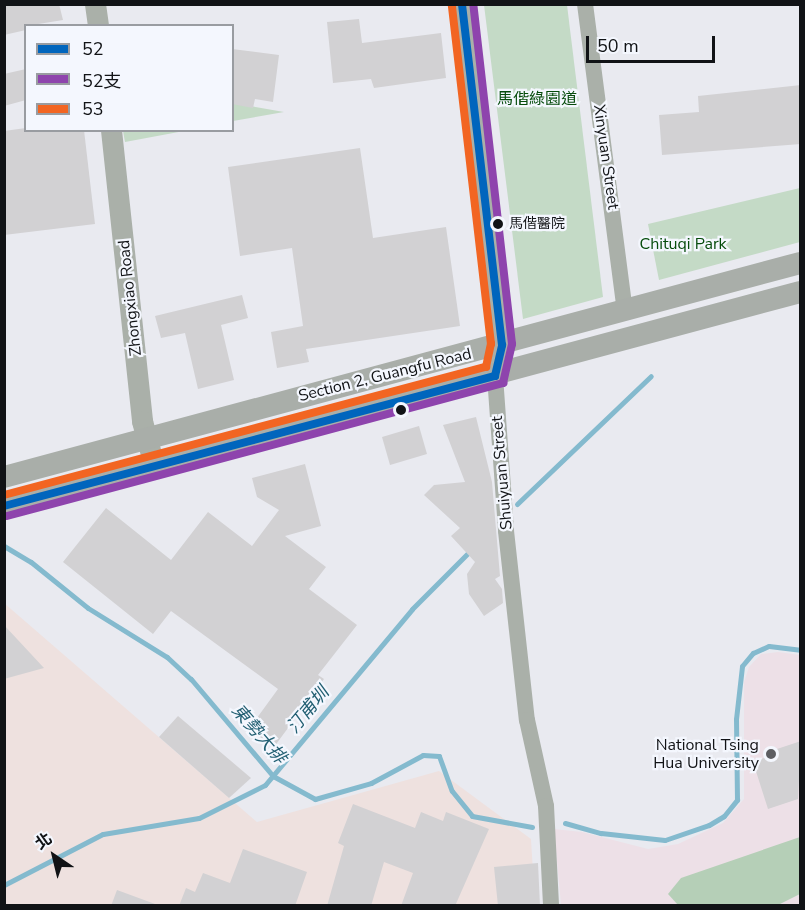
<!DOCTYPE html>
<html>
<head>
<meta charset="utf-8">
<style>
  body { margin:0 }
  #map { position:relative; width:805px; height:910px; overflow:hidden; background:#e9eaf0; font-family:"Nunito Sans","Noto Sans TC",sans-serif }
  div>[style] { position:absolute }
  .industrial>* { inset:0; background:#eee1df }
  .education>* { inset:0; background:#ede0e7 }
  .green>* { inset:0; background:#c4dac6 }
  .forest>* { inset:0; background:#b5cfb7 }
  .stream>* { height:5px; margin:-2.5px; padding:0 2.5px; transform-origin:2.5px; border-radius:2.5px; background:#84bace }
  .building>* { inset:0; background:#d2d1d3 }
  .minor>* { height:16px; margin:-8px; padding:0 8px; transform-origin:8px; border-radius:8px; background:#aab0a9 }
  .tertiary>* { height:21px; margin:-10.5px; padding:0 10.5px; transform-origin:10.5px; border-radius:10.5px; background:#aab0a9 }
  .secondary>* { height:22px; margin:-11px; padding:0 11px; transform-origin:11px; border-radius:11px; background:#a9aea9 }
  .bus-1>* { height:8px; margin:-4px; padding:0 4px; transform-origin:4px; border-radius:4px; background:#0065bd }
  .bus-2>* { height:8px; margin:-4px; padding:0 4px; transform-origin:4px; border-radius:4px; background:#8e44ad }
  .bus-3>* { height:8px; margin:-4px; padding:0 4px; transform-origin:4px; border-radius:4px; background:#f26522 }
  .dots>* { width:16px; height:16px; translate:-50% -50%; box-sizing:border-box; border:3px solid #f4f7fe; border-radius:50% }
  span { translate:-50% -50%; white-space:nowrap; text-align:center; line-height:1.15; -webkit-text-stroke:4.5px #f4f7fe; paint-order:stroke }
  .bus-label { font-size:14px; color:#111316 }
  .left { translate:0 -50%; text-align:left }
  .park-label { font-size:16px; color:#064c0c }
  .street-label { font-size:16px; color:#111316 }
  .poi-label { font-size:16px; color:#111316 }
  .right { translate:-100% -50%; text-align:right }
  .water-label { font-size:18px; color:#225f72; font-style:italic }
  .frame { position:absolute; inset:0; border:6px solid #111316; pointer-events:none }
  .legend { position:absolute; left:24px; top:24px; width:210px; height:108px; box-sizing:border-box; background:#f4f7fe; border:2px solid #999ca1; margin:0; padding:8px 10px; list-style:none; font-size:18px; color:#111316 }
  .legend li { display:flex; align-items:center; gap:12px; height:30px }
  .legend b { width:30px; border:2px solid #999ca1 }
  .north { position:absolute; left:24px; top:826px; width:60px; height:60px; -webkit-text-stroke:4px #f4f7fe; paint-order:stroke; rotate:325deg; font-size:16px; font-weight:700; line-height:24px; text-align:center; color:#111316 }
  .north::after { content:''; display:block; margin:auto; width:21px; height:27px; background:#111316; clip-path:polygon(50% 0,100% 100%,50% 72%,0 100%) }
  .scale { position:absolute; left:586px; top:36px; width:129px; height:27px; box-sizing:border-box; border:3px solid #111316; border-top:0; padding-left:8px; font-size:18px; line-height:21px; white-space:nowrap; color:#111316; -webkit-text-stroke:4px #f4f7fe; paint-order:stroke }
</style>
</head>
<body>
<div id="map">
  <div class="industrial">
    <div style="clip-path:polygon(4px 603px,257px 822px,439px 771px,531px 839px,535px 905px,5px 905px)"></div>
  </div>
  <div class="education">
    <div style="clip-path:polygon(778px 652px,800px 655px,800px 905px,561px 905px,554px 829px,582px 832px,648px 849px,678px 844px,723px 823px,744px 799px,744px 682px,749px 667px,761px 654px)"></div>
  </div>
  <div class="green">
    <div style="clip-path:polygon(484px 5px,567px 5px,603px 297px,523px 319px)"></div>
    <div style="clip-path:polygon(233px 103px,284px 112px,233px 121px)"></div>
    <div style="clip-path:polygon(123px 131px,123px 130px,184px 131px,125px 142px)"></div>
    <div style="clip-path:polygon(800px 188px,800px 242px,659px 280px,648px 224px)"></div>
  </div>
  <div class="forest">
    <div style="clip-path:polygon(800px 837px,800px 894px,778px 905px,678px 905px,668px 894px,681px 878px)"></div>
  </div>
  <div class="stream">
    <div style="left:517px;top:504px;width:185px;rotate:-43.7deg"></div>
    <div style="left:4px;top:546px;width:31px;rotate:31deg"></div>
    <div style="left:31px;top:562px;width:73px;rotate:38.9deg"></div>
    <div style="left:88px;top:608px;width:93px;rotate:31.8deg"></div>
    <div style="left:167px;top:657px;width:33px;rotate:43deg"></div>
    <div style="left:191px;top:679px;width:127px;rotate:49.8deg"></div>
    <div style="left:273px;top:776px;width:48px;rotate:28.7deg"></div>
    <div style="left:315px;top:799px;width:58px;rotate:-15.9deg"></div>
    <div style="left:371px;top:783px;width:59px;rotate:-28.3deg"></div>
    <div style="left:423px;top:755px;width:16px;rotate:4deg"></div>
    <div style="left:439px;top:756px;width:37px;rotate:70deg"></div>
    <div style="left:452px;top:791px;width:32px;rotate:51deg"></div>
    <div style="left:472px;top:816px;width:61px;rotate:10.4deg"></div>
    <div style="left:565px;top:823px;width:37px;rotate:16deg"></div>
    <div style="left:601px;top:833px;width:64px;rotate:6.2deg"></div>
    <div style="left:665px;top:840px;width:46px;rotate:-18.8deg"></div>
    <div style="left:709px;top:825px;width:17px;rotate:-31deg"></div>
    <div style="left:724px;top:816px;width:21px;rotate:-51deg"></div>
    <div style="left:737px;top:800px;width:81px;rotate:-90.7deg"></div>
    <div style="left:736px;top:719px;width:53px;rotate:-83.5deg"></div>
    <div style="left:742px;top:666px;width:17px;rotate:-50deg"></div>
    <div style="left:753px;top:653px;width:17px;rotate:-24deg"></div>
    <div style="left:769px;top:646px;width:31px;rotate:7deg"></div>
    <div style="left:4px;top:885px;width:111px;rotate:-27.3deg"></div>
    <div style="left:103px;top:834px;width:97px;rotate:-9.5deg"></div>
    <div style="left:199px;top:818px;width:74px;rotate:-26.6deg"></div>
    <div style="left:265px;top:785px;width:229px;rotate:-50.1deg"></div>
    <div style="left:412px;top:609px;width:83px;rotate:-45deg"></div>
  </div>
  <div class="building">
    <div style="clip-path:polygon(4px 4px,59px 4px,63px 20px,26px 26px,26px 30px,4px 35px)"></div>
    <div style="clip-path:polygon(359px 19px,362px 43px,441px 33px,446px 78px,374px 88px,371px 79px,333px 83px,327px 22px)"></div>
    <div style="clip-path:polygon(232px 49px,279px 55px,273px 102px,255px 99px,253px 108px,232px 104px)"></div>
    <div style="clip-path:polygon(26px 69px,26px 100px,4px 106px,4px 74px)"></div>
    <div style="clip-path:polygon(801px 85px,801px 144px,662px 155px,659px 115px,699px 112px,698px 96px)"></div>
    <div style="clip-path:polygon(26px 128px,84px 130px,95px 224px,4px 235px,4px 131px)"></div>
    <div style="clip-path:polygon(360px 148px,373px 238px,446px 227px,460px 326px,306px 349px,309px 362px,277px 368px,271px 332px,303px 326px,292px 248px,240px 256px,228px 167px)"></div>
    <div style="clip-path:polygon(242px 295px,248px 318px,221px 325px,234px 380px,198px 389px,185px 333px,161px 338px,155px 316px)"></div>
    <div style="clip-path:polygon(476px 417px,492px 482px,500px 576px,495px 579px,502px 589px,503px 603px,484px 616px,469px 594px,467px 574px,475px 562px,451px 536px,460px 528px,424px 495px,434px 485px,465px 482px,443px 425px)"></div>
    <div style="clip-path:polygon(419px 426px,427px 454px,390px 465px,382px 437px)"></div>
    <div style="clip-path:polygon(305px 464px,321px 526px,285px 536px,326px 567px,309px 589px,357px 625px,318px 675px,324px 679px,274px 747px,249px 729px,278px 689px,171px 611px,153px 634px,63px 562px,106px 508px,171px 560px,208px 512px,252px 546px,279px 510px,257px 497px,252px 478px)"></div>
    <div style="clip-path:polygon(4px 625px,44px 668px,4px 679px)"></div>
    <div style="clip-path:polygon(178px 716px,251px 778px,229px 798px,159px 737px)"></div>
    <div style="clip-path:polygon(801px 741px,798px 799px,768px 809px,753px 762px,767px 757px,765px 753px)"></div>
    <div style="clip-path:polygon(353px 804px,415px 828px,421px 812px,443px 821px,446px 812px,489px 829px,455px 906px,401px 906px,413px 873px,384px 862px,371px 906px,327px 906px,344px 846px,338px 843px)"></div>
    <div style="clip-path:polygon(243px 849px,307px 872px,295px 906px,179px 906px,186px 888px,195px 892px,203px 873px,230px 883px)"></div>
    <div style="clip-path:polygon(538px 863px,540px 906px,498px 906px,494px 867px)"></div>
    <div style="clip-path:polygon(117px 890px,155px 904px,154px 906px,111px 906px)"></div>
  </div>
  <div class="minor">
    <div style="left:462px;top:4px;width:343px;rotate:83.3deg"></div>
    <div style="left:502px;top:345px;width:32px;rotate:103deg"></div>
    <div style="left:495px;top:376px;width:155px;rotate:85.9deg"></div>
    <div style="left:506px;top:531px;width:190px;rotate:83.7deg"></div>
    <div style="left:527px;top:720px;width:88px;rotate:77.5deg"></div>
    <div style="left:546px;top:806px;width:100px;rotate:87.1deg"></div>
    <div style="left:585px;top:4px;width:310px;rotate:82.6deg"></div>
  </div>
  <div class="tertiary">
    <div style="left:95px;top:4px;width:22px;rotate:82deg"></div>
    <div style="left:111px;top:130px;width:293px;rotate:83.9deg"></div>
    <div style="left:142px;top:421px;width:46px;rotate:74.7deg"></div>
  </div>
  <div class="secondary">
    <div style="left:4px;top:477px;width:824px;rotate:-15.05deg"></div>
    <div style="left:4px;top:506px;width:824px;rotate:-15.05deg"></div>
  </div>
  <div class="bus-1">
    <div style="left:4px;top:506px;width:508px;rotate:-14.83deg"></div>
    <div style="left:495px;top:376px;width:32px;rotate:-77deg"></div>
    <div style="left:502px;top:345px;width:343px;rotate:-96.7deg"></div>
  </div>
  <div class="bus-2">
    <div style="left:7px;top:516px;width:514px;rotate:-15.01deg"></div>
    <div style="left:503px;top:383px;width:40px;rotate:-77deg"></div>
    <div style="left:512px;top:344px;width:342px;rotate:-96.5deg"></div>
  </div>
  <div class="bus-3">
    <div style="left:4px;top:495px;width:499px;rotate:-14.9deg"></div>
    <div style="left:486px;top:367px;width:24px;rotate:-78deg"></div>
    <div style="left:491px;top:344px;width:341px;rotate:-96.6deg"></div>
  </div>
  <div class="dots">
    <div style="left:498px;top:224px;background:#111316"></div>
    <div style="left:401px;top:410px;background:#111316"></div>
    <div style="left:771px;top:754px;background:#5d5e62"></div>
  </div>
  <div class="bus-label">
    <span class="left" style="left:509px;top:224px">馬偕醫院</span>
  </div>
  <div class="park-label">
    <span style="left:537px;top:99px">馬偕綠園道</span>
    <span style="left:683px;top:244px">Chituqi Park</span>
  </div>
  <div class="street-label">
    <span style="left:606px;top:157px;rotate:82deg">Xinyuan Street</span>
    <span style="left:130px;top:298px;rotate:-96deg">Zhongxiao Road</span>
    <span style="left:385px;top:375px;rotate:-14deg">Section 2, Guangfu Road</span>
    <span style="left:502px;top:473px;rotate:-95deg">Shuiyuan Street</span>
  </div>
  <div class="poi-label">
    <span class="right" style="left:759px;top:754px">National Tsing<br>Hua University</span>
  </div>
  <div class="water-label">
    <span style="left:308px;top:710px;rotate:-50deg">汀甫圳</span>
    <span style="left:259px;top:734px;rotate:49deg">東勢大排</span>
  </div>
  <div class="frame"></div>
  <ul class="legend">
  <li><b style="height:8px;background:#0065bd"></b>52</li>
  <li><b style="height:8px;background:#8e44ad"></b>52支</li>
  <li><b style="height:8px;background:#f26522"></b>53</li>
  </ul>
  <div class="north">北</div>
  <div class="scale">50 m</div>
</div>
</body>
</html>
